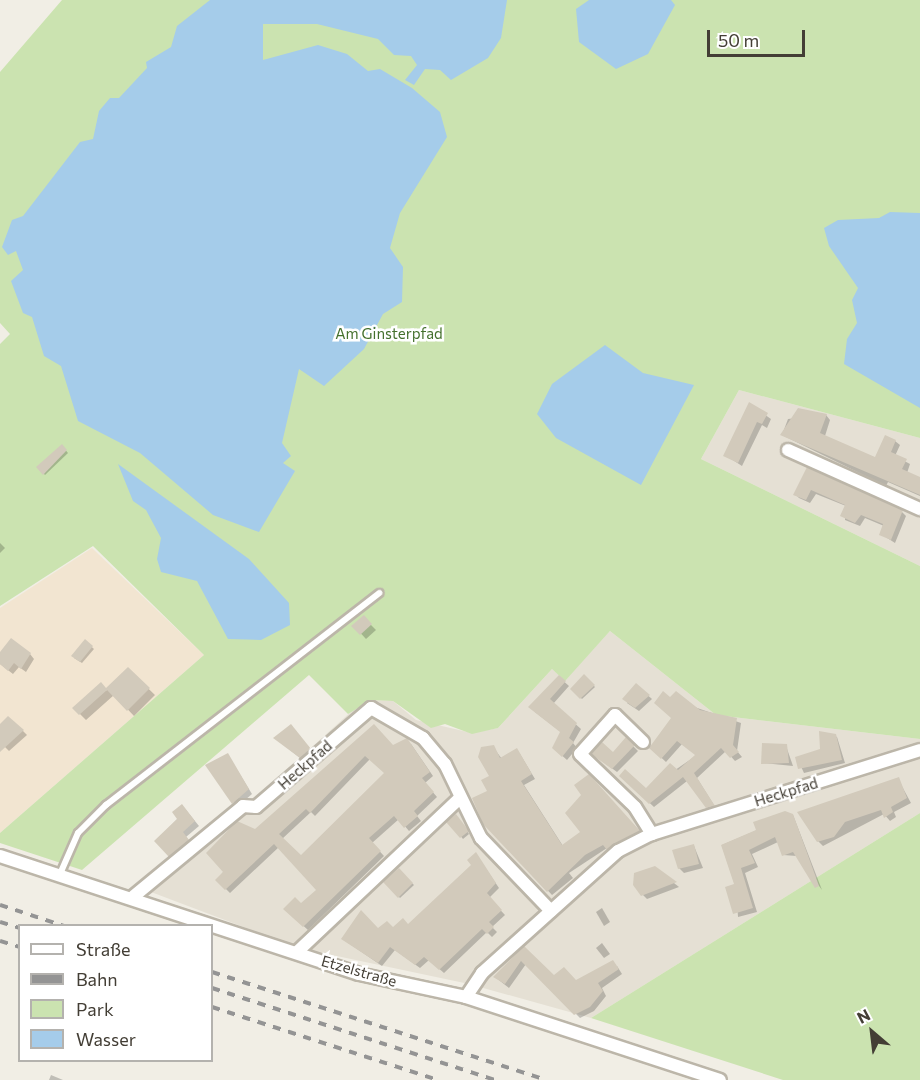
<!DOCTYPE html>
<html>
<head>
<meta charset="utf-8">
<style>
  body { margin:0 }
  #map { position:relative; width:920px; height:1080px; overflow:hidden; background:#f1eee5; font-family:Commissioner,sans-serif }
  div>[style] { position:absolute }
  .residential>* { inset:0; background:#e5e0d4 }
  .commercial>* { inset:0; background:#f2e5d1 }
  .green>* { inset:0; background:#cbe3b0 }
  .water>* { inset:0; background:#a5ccea }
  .shadow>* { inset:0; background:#0003 }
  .building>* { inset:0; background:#d2cabb }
  .roads { filter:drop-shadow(2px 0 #bcb6a9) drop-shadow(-2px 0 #bcb6a9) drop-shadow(0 2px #bcb6a9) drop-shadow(0 -2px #bcb6a9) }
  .service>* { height:6px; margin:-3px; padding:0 3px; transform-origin:3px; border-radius:3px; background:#fff }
  .minor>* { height:12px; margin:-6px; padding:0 6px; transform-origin:6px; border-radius:6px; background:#fff }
  .rail>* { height:4px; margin-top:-2px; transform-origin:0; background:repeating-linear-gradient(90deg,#949494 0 8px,transparent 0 16px) }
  span { translate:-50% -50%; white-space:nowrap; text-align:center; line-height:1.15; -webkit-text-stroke:5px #fff; paint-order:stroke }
  .park-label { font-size:15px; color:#44702d }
  .street-label { font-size:15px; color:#433e35 }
  .legend { position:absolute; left:18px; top:924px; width:195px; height:138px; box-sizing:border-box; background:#fff; border:2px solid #b4b2ae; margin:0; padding:8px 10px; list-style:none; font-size:18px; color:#433e35 }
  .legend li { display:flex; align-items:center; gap:12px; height:30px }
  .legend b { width:30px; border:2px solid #b4b2ae }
  .north { position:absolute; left:842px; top:1002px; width:60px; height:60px; -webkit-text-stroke:4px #fff; paint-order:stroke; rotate:332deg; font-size:16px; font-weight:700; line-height:24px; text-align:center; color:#433e35 }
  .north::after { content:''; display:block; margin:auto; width:21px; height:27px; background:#433e35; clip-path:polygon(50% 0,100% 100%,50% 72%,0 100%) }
  .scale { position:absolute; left:707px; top:30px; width:98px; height:27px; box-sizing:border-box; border:3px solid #433e35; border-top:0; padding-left:8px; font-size:18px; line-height:21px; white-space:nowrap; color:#433e35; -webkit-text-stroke:4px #fff; paint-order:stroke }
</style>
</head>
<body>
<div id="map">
  <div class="residential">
    <div style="clip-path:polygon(739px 390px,920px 438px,920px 566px,701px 459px)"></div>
    <div style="clip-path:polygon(610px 631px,716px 715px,920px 739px,920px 813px,591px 1018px,469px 984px,299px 948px,151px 892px,353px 710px,371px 700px,393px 701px,416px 720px,472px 733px,498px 728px,552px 669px,565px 680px)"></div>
  </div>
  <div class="commercial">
    <div style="clip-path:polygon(92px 548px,204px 655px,0 833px,0 608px)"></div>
  </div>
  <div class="green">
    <div style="clip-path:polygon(62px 0,920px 0,920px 438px,739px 390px,701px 459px,920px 566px,920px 739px,716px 715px,610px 631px,565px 681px,552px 669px,498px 728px,472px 734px,445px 724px,431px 728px,393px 701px,371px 700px,348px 714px,309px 675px,82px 870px,0 843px,0 833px,204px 655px,93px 546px,0 606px,0 344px,10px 334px,0 323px,0 72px)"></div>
    <div style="clip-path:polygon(920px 813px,920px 1080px,783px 1080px,591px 1018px)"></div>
  </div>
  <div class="water">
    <div style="clip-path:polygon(210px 0,507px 0,501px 38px,488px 58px,451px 80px,440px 70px,425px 69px,414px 85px,405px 80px,417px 65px,411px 56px,394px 55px,378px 39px,317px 24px,263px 24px,263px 60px,318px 45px,347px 54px,368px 71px,380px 69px,412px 88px,440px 112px,447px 137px,400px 213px,390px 248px,403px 267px,402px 302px,383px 314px,364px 349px,324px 386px,299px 369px,282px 443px,291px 456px,283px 463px,295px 471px,259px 532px,213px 515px,140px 453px,78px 421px,61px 366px,44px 356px,32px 317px,23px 313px,11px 281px,23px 270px,16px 251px,8px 255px,2px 247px,12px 220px,23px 216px,80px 142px,93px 139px,99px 111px,110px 98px,119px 98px,147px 68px,146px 62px,171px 47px,177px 26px)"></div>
    <div style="clip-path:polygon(589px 0,671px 0,675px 5px,648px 54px,616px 69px,579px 42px,576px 9px)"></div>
    <div style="clip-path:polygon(890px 212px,920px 213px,920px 408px,844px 364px,847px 339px,857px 323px,852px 300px,858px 288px,829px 246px,824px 228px,838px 220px,879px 218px)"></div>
    <div style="clip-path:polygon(605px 345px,643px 373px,694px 385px,641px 485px,556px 438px,537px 414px,552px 384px)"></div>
    <div style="clip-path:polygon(118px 464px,249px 559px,289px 603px,290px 625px,261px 640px,228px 639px,197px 581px,161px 572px,157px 559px,161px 538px,146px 510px,133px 501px)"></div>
  </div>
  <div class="shadow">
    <div style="clip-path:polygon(749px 404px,771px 419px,767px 428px,762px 425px,742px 466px,725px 455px)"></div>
    <div style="clip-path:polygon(826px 415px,830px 420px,825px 436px,876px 459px,895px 441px,900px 445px,895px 456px,910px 464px,907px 473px,920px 479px,920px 496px,888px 482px,886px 486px,782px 435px,788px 419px)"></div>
    <div style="clip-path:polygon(62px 446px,68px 453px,45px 475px,38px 467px)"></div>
    <div style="clip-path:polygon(807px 469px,902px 512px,906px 516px,895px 543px,881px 534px,884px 526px,865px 518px,860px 526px,845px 520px,846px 506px,816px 494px,810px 503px,799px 498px,795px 494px)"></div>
    <div style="clip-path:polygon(0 543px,5px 548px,0 553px)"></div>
    <div style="clip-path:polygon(363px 617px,376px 630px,366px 639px,354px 626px)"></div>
    <div style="clip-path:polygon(86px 642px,94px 649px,82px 663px,74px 658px)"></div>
    <div style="clip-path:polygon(30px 654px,34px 659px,26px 672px,19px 667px,13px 674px,0 664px,0 655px)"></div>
    <div style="clip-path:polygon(128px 669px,155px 695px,134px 716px,114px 695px,86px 720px,74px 708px,107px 690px)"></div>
    <div style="clip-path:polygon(584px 676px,595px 687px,582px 699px,572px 689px)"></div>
    <div style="clip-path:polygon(559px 677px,569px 686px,553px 704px,581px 729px,573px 743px,577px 748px,567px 760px,558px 752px,561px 732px,535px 712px)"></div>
    <div style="clip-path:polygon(636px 685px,652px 699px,639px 711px,627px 703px)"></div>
    <div style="clip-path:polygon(671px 699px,741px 723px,737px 751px,742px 757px,735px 761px,726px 751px,697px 778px,717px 810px,711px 812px,687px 781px,654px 807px,621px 776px,646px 790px,697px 755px,682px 744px,666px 762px,651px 748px,673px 718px)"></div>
    <div style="clip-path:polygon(evenodd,374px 726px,393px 747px,411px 744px,433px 776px,425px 783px,437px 797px,417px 816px,421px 821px,409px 831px,399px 819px,372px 843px,384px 856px,308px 930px,285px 909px,301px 905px,318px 890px,279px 847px,230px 893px,217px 880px,255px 831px,374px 726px,370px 759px,386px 773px,301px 857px,282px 839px,311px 812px,315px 816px,370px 759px)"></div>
    <div style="clip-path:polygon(0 728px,23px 731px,27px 735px,9px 751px,0 742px)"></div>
    <div style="clip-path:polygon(295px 730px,314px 754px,305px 762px,275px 738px)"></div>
    <div style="clip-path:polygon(821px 733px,837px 737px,845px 763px,804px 773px,797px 758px,821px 750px)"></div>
    <div style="clip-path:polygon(626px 739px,638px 751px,617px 772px,598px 758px,613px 754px)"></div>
    <div style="clip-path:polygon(786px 746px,793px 766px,763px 763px)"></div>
    <div style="clip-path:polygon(493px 747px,502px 759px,520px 754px,535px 779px,524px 785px,563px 846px,582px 832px,589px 776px,643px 835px,612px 853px,607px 848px,569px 873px,573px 878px,552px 895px,485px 823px)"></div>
    <div style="clip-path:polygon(228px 755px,252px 794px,237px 807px,207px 766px)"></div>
    <div style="clip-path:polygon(898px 779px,911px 803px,894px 812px,896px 817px,890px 821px,884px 814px,823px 846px,818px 841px)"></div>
    <div style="clip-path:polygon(186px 810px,199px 826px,186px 837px,193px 845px,174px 860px,156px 841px)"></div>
    <div style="clip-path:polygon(793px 815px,822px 890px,797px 856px,783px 855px,778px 842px,752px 854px,758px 867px,745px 873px,757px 912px,738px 917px,736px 885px,722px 845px)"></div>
    <div style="clip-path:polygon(458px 818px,469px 834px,463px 839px,449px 822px)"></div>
    <div style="clip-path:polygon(694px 846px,703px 868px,684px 873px,679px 868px)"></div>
    <div style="clip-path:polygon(476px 854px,499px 888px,489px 898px,505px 915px,492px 927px,497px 932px,492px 937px,487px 932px,444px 973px,429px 960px,420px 968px,395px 950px,382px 966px,347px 942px,408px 926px,474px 865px)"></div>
    <div style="clip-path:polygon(655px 868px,679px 887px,647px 899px,643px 895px)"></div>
    <div style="clip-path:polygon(398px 870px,414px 885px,400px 898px,385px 882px)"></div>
    <div style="clip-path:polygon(602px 908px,610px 922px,604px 926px,596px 912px)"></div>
    <div style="clip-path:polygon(602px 943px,610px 954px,604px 958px,596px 948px)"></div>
    <div style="clip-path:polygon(524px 948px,554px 977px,576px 982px,617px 966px,622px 974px,602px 988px,606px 996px,594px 1011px,580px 1018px,526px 964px,509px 988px,495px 977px)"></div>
    <div style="clip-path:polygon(51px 1075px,63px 1080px,49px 1080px)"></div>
  </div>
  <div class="building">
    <div style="clip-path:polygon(749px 402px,768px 413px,762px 424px,757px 422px,738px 463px,723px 456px)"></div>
    <div style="clip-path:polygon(798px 408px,827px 414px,820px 433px,875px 457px,885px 435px,896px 440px,891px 452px,907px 459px,902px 469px,920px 477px,920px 495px,780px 435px)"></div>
    <div style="clip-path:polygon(62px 444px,67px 450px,43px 475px,36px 467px)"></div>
    <div style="clip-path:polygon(807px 467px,903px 510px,891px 540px,879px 535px,883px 524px,861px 515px,855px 523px,840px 516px,845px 505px,811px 490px,806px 500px,793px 495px)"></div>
    <div style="clip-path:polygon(364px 615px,372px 624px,360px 635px,351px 626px)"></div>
    <div style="clip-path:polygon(11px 638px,31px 653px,21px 669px,14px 663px,8px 671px,0 664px,0 652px)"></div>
    <div style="clip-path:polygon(85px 639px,93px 646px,80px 662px,71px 656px)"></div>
    <div style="clip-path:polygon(128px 667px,150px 688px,127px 711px,107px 690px,79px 715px,72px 708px,101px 682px,106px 688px)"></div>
    <div style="clip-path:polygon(584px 674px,595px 685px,580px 699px,570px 689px)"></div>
    <div style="clip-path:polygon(559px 675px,566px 681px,550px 699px,577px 723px,569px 738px,574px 742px,562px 757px,552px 748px,560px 732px,528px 707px)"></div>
    <div style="clip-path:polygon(636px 683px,650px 695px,635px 708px,622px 699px)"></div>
    <div style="clip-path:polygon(663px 691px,670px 697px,676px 691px,700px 710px,737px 718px,733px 745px,739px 752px,730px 758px,721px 748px,694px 773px,715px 806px,706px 808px,683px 777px,649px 804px,619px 776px,625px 769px,646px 788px,670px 763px,678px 770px,695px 755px,677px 741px,661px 759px,649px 748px,671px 718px,654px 703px)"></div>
    <div style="clip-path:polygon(8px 716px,24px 730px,0 752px,0 724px)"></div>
    <div style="clip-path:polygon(291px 724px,311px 749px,300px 758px,273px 738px)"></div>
    <div style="clip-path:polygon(evenodd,374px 724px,393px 745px,407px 738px,430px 772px,422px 778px,434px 792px,414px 811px,418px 816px,404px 828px,394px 816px,369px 838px,381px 851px,303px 927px,283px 909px,295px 897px,301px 903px,316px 890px,274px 844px,225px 890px,215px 880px,223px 872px,206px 853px,237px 821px,255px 829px,374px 724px,365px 756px,384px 773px,301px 855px,279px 834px,306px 809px,310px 813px,365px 756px)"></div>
    <div style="clip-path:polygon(819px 731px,836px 734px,842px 760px,798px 769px,795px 757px,820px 749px)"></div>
    <div style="clip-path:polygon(626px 737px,635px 745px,612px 769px,591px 754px,602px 742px,613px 752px)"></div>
    <div style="clip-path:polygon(762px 743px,787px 744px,789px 763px,761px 764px)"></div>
    <div style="clip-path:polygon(494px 745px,500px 758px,517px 748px,532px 774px,521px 781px,562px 845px,580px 832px,565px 813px,581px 795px,574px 785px,589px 774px,640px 831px,607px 850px,603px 845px,585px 855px,547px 892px,483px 824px,472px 798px,487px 791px,481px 780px,489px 776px,478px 757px,481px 747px)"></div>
    <div style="clip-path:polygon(228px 753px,249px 789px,232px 804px,205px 765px)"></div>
    <div style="clip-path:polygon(899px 777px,907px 798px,891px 807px,893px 812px,884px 818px,881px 810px,845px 822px,834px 837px,817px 842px,797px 812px)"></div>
    <div style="clip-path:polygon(182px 804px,195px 821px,183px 832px,189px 840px,169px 857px,154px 841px,177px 819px,172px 812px)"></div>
    <div style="clip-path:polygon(785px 811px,793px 814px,819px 886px,815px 888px,793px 852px,782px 856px,775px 837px,749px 850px,755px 863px,741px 868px,753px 908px,733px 914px,725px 887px,734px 884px,721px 845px,756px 830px,753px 822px)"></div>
    <div style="clip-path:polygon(456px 814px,469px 831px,460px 838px,446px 822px)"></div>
    <div style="clip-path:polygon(694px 844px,699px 864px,678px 869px,672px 850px)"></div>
    <div style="clip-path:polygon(476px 852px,496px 883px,487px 893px,502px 910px,489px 922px,494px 927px,487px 934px,482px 929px,439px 970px,424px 957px,415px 965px,390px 947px,378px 963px,341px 939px,361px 910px,378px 928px,387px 921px,393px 927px,403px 918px,408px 924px,471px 865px,467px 860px)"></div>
    <div style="clip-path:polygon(655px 866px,677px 882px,641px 896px,633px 885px,634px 873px)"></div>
    <div style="clip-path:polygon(399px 868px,413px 883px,398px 898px,383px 882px)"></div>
    <div style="clip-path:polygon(524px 946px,554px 975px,564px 967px,576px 980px,613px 960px,619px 969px,598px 983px,603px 991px,590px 1007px,574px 1015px,521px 961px,505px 984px,493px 977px)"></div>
  </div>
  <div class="roads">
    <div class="service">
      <div style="left:60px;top:874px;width:45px;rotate:-66.3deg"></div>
      <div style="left:78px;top:833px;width:40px;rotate:-45deg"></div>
      <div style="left:106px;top:805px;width:346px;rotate:-37.8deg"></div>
    </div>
    <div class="minor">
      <div style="left:788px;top:450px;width:145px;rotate:24.1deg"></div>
      <div style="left:643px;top:742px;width:39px;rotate:-136deg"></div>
      <div style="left:615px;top:715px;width:52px;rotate:131.9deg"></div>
      <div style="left:580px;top:754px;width:76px;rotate:43.9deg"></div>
      <div style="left:635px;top:807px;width:32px;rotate:58deg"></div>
      <div style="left:0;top:856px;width:378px;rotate:18.2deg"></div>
      <div style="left:359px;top:974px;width:109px;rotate:12.1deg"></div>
      <div style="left:466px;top:997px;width:267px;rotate:18.1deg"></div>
      <div style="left:134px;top:896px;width:141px;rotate:-39.5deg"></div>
      <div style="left:243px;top:806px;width:13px;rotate:4deg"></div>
      <div style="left:256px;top:807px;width:152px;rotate:-40.7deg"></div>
      <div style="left:371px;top:708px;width:60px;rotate:30deg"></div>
      <div style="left:423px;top:738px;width:34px;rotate:50deg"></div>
      <div style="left:445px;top:764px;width:82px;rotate:64.1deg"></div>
      <div style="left:481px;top:838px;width:101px;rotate:46.2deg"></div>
      <div style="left:297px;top:952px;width:224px;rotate:-43.4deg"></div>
      <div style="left:466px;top:997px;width:29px;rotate:-56deg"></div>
      <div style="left:482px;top:973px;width:183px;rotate:-41.9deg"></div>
      <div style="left:618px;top:851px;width:38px;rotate:-27deg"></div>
      <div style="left:652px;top:834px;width:281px;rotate:-17.4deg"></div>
    </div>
  </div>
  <div class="rail">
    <div style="left:0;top:905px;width:67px;rotate:18.2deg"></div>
    <div style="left:0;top:922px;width:21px;rotate:17deg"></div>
    <div style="left:0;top:941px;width:21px;rotate:17deg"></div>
    <div style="left:212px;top:972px;width:351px;rotate:17.9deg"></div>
    <div style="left:212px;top:988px;width:298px;rotate:18deg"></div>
    <div style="left:212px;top:1007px;width:237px;rotate:17.9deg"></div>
  </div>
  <div class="park-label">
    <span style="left:389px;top:334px">Am Ginsterpfad</span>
  </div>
  <div class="street-label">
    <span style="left:305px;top:765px;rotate:-41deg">Heckpfad</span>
    <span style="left:786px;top:792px;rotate:-17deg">Heckpfad</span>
    <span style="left:359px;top:971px;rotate:16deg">Etzelstraße</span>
  </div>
  <ul class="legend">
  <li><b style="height:8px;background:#fff"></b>Straße</li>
  <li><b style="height:8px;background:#949494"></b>Bahn</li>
  <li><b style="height:16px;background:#cbe3b0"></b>Park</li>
  <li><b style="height:16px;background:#a5ccea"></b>Wasser</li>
  </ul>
  <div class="north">N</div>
  <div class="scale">50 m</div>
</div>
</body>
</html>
